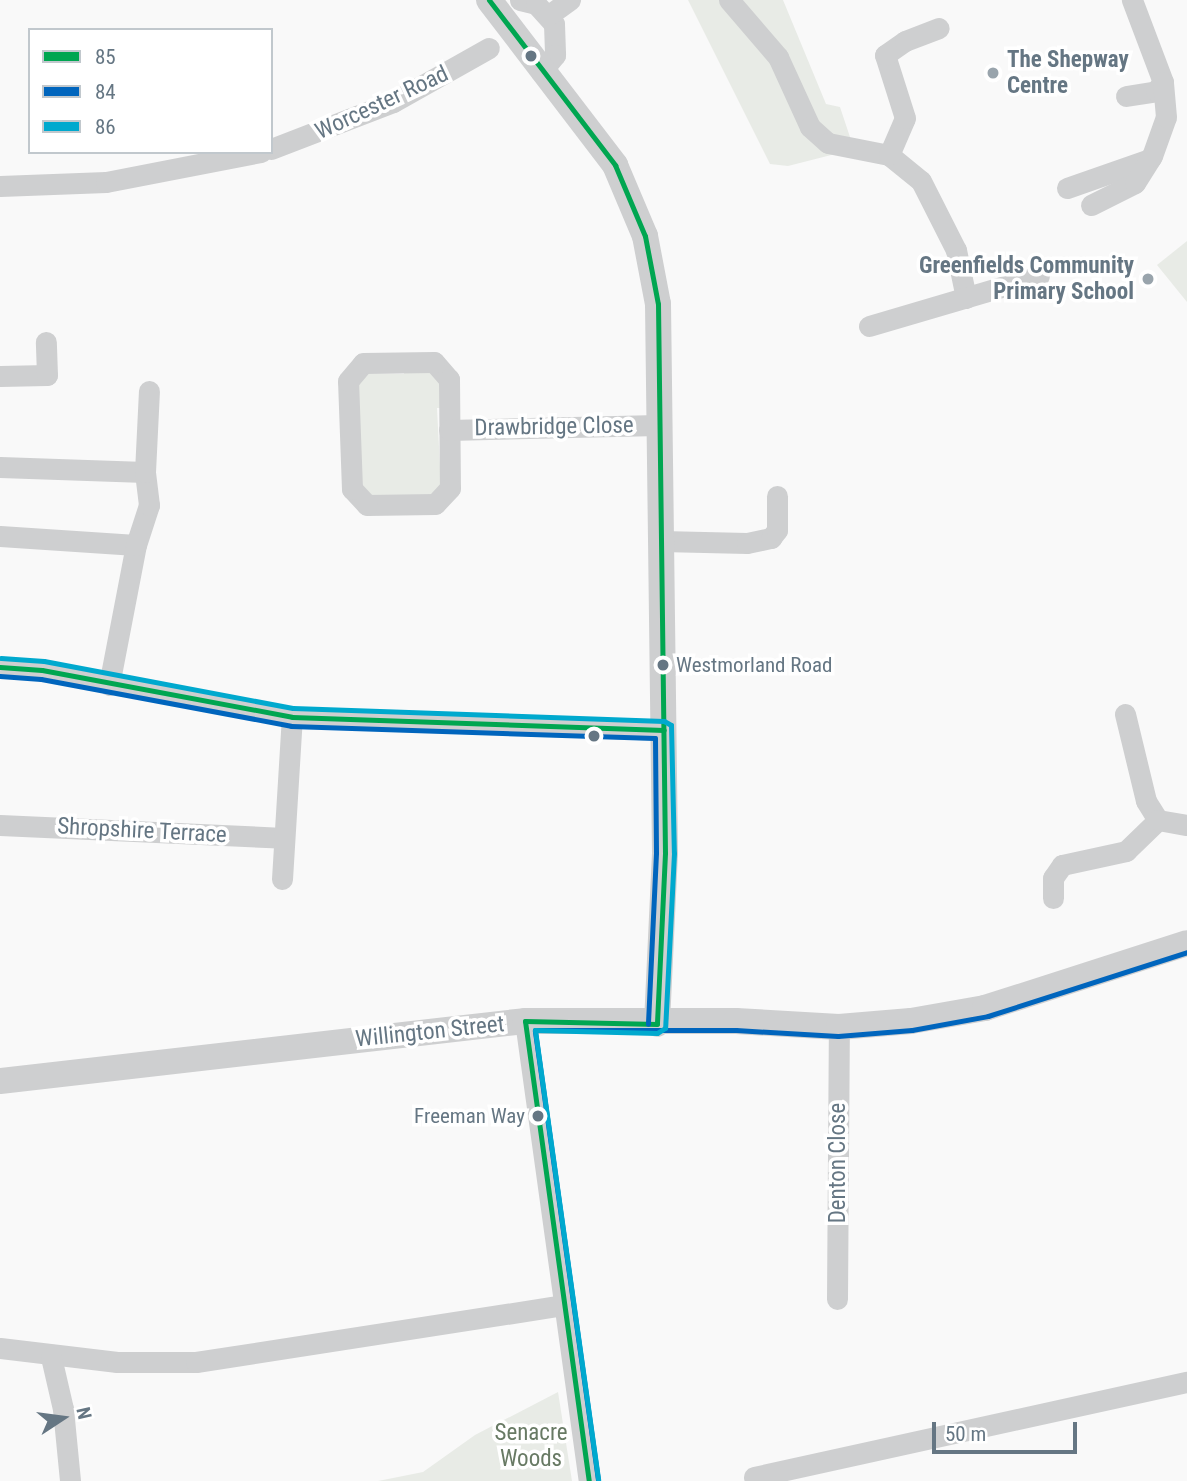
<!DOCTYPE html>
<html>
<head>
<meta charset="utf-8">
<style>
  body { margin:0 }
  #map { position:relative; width:1187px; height:1481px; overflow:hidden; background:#f9f9f9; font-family:"Roboto Condensed",sans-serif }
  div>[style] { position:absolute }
  .green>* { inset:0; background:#e8ebe6 }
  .minor>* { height:21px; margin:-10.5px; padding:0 10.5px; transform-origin:10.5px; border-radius:10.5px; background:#cecfd0 }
  .tertiary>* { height:26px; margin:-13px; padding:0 13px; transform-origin:13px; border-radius:13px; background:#cecfd0 }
  .bus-1>* { height:5px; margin:-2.5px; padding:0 2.5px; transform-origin:2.5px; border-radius:2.5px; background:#00a651 }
  .bus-2>* { height:5px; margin:-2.5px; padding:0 2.5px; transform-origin:2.5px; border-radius:2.5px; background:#0065bd }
  .bus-3>* { height:5px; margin:-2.5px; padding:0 2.5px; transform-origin:2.5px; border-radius:2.5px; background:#00a9ce }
  .dots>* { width:19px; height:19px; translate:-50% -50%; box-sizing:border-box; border:4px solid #fff; border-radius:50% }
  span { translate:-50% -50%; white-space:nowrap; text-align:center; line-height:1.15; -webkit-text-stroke:7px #fff; paint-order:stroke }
  .bus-label { font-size:21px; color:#657683 }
  .left { translate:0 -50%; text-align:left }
  .right { translate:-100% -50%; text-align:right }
  .poi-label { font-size:23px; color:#657683; font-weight:700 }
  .street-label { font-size:23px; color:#657683 }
  .park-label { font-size:23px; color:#687a64 }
  .legend { position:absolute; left:28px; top:28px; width:245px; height:126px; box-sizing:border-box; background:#fff; border:2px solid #c1c8cd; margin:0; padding:9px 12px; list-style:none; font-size:21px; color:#657683 }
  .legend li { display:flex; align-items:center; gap:14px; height:35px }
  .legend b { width:35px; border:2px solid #c1c8cd }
  .north { position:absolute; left:28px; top:1383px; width:70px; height:70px; -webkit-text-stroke:5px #fff; paint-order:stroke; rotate:77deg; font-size:19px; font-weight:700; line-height:28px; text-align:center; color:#657683 }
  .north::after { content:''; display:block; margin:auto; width:24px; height:32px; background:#657683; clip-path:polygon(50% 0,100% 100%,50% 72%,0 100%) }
  .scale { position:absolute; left:932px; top:1422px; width:145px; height:32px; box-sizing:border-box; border:4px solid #657683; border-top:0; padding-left:9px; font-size:21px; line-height:24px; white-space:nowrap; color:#657683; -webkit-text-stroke:5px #fff; paint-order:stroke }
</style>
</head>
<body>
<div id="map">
  <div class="green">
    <div style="clip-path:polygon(688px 0,783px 0,826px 104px,840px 107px,851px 140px,843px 152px,788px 166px,770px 164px)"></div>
    <div style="clip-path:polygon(1187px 241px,1187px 302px,1157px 265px)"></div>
    <div style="clip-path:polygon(404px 370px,430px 370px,441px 380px,441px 408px,437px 408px,441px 486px,431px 495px,368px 495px,360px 485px,358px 383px,364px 373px,404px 374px)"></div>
    <div style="clip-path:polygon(558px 1392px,572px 1481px,378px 1481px,423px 1472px,475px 1435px)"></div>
  </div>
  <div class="minor">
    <div style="left:520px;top:0;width:16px;rotate:14deg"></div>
    <div style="left:536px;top:4px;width:27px;rotate:48deg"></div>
    <div style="left:554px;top:24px;width:31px;rotate:88deg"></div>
    <div style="left:555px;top:55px;width:22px;rotate:129deg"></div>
    <div style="left:729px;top:0;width:75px;rotate:49.3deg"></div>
    <div style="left:778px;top:57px;width:77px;rotate:65.4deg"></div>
    <div style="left:810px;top:127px;width:24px;rotate:42deg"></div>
    <div style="left:828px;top:143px;width:62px;rotate:11.1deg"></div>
    <div style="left:889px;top:155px;width:41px;rotate:39.1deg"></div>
    <div style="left:921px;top:181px;width:77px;rotate:63.1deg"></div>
    <div style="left:956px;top:250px;width:49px;rotate:78.2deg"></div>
    <div style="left:549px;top:15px;width:26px;rotate:-36deg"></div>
    <div style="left:1126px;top:96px;width:30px;rotate:-9deg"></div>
    <div style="left:1156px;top:91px;width:11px;rotate:-52deg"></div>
    <div style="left:1163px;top:82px;width:88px;rotate:-110.7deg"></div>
    <div style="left:271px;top:149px;width:131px;rotate:-21.1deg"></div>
    <div style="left:393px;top:102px;width:110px;rotate:-29.4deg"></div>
    <div style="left:889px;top:155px;width:40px;rotate:-66.6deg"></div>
    <div style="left:905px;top:118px;width:66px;rotate:-107.6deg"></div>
    <div style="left:885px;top:55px;width:24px;rotate:-35deg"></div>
    <div style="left:905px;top:41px;width:36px;rotate:-21deg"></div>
    <div style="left:0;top:186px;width:106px;rotate:-2.2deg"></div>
    <div style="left:106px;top:182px;width:158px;rotate:-11deg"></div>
    <div style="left:1067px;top:188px;width:88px;rotate:-19.3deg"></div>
    <div style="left:1091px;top:205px;width:49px;rotate:-26.6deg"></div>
    <div style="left:1135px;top:183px;width:32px;rotate:-58deg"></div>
    <div style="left:1152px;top:156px;width:41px;rotate:-70.3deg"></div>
    <div style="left:1166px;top:117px;width:35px;rotate:-95deg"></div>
    <div style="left:869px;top:326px;width:177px;rotate:-16.4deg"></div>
    <div style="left:434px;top:362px;width:23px;rotate:49deg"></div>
    <div style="left:449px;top:379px;width:109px;rotate:89.5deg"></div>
    <div style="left:450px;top:488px;width:22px;rotate:133deg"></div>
    <div style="left:435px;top:504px;width:68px;rotate:179.2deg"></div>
    <div style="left:367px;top:505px;width:22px;rotate:-133deg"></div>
    <div style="left:352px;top:489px;width:108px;rotate:-92.1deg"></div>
    <div style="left:348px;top:381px;width:23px;rotate:-50deg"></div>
    <div style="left:363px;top:363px;width:71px;rotate:-0.8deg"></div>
    <div style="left:0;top:376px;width:47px;rotate:-1.2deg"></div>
    <div style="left:47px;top:375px;width:33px;rotate:-92deg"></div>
    <div style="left:449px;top:430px;width:209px;rotate:-1.4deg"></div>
    <div style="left:0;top:467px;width:145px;rotate:2deg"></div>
    <div style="left:0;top:536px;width:136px;rotate:3.8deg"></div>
    <div style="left:661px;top:541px;width:86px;rotate:1.3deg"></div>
    <div style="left:747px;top:543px;width:25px;rotate:-12deg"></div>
    <div style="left:771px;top:538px;width:10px;rotate:-53deg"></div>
    <div style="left:777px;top:530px;width:34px;rotate:-90deg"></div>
    <div style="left:0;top:667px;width:42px;rotate:4.1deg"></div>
    <div style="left:42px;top:670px;width:254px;rotate:10.6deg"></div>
    <div style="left:292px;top:717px;width:372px;rotate:2deg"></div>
    <div style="left:109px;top:685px;width:143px;rotate:-79.1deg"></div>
    <div style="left:136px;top:545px;width:42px;rotate:-72deg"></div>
    <div style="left:149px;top:505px;width:33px;rotate:-97deg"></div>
    <div style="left:145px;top:472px;width:81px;rotate:-87.2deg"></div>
    <div style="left:1125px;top:714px;width:89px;rotate:76.4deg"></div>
    <div style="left:1146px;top:801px;width:22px;rotate:58deg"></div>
    <div style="left:0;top:825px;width:284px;rotate:2.6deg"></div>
    <div style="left:282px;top:879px;width:162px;rotate:-86.5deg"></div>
    <div style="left:1053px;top:898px;width:20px;rotate:-90deg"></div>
    <div style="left:1053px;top:878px;width:16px;rotate:-55deg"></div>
    <div style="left:1062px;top:865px;width:66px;rotate:-12.3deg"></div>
    <div style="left:1126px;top:851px;width:45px;rotate:-44.1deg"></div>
    <div style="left:1158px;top:820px;width:29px;rotate:10deg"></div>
    <div style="left:525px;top:1021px;width:464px;rotate:82.1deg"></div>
    <div style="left:837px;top:1299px;width:272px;rotate:-89.6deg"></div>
    <div style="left:0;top:1348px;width:118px;rotate:6.8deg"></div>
    <div style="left:117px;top:1362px;width:79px"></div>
    <div style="left:196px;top:1362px;width:371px;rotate:-8.8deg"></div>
    <div style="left:51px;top:1357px;width:53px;rotate:77deg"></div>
    <div style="left:63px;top:1409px;width:72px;rotate:84.4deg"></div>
    <div style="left:754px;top:1477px;width:443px;rotate:-12.4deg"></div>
  </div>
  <div class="tertiary">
    <div style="left:489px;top:0;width:208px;rotate:52.6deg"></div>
    <div style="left:615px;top:165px;width:77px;rotate:67.1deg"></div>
    <div style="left:645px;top:236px;width:69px;rotate:79.2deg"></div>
    <div style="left:658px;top:304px;width:549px;rotate:89.27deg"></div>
    <div style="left:665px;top:853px;width:171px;rotate:92.7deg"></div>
    <div style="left:0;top:1081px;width:528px;rotate:-6.52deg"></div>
    <div style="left:525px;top:1021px;width:211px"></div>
    <div style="left:736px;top:1021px;width:103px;rotate:3.3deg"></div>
    <div style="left:839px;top:1027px;width:72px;rotate:-4.8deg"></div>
    <div style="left:911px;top:1021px;width:75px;rotate:-10deg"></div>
    <div style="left:985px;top:1008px;width:212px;rotate:-17.8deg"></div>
  </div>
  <div class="bus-1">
    <div style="left:489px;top:0;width:208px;rotate:52.6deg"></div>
    <div style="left:615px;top:165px;width:77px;rotate:67.1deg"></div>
    <div style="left:645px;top:236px;width:69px;rotate:79.2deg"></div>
    <div style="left:658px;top:304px;width:549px;rotate:89.27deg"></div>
    <div style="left:665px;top:853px;width:171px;rotate:92.7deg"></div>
    <div style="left:657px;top:1024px;width:132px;rotate:-178.7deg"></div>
    <div style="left:525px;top:1021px;width:464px;rotate:82.1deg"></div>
    <div style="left:0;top:667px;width:42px;rotate:4.1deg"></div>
    <div style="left:42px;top:670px;width:254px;rotate:10.6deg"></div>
    <div style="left:292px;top:717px;width:372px;rotate:2deg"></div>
  </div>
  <div class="bus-2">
    <div style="left:0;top:676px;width:41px;rotate:4.2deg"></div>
    <div style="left:41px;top:679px;width:254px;rotate:10.6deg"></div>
    <div style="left:291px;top:726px;width:364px;rotate:1.9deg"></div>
    <div style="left:655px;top:738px;width:115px;rotate:89.5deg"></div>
    <div style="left:656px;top:853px;width:171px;rotate:92.7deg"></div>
    <div style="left:598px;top:1480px;width:454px;rotate:-98deg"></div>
    <div style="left:535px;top:1030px;width:201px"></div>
    <div style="left:736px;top:1030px;width:102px;rotate:3.4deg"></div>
    <div style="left:838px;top:1036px;width:74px;rotate:-4.6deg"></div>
    <div style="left:912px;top:1030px;width:77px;rotate:-10.4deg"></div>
    <div style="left:988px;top:1016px;width:209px;rotate:-17.8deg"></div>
  </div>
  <div class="bus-3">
    <div style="left:1px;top:658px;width:43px;rotate:4deg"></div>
    <div style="left:44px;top:661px;width:253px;rotate:10.7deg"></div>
    <div style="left:293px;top:708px;width:371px;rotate:2deg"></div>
    <div style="left:664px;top:721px;width:8px;rotate:30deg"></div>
    <div style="left:671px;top:725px;width:128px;rotate:88.7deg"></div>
    <div style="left:674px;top:853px;width:175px;rotate:92.9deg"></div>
    <div style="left:665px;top:1028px;width:9px;rotate:148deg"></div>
    <div style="left:657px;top:1033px;width:122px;rotate:-178.6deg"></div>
    <div style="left:535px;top:1030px;width:454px;rotate:82deg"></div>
  </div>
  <div class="dots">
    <div style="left:531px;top:56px;background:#657683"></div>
    <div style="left:993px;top:73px;background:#99a4ac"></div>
    <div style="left:1148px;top:279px;background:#99a4ac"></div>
    <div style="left:663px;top:665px;background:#657683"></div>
    <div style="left:594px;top:736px;background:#657683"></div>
    <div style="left:538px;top:1116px;background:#657683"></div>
  </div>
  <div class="bus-label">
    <span class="left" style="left:676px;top:665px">Westmorland Road</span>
    <span class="right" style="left:525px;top:1116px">Freeman Way</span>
  </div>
  <div class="poi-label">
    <span class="left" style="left:1007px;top:73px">The Shepway<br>Centre</span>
    <span class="right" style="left:1134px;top:279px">Greenfields Community<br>Primary School</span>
  </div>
  <div class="street-label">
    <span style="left:382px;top:103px;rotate:-25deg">Worcester Road</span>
    <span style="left:554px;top:427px;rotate:-1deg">Drawbridge Close</span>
    <span style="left:142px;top:831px;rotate:3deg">Shropshire Terrace</span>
    <span style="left:430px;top:1032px;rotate:-6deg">Willington Street</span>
    <span style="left:838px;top:1163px;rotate:-90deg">Denton Close</span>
  </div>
  <div class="park-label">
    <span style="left:531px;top:1446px">Senacre<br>Woods</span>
  </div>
  <ul class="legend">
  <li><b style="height:9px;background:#00a651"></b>85</li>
  <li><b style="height:9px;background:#0065bd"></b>84</li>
  <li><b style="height:9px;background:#00a9ce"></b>86</li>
  </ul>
  <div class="north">N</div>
  <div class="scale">50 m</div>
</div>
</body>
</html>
